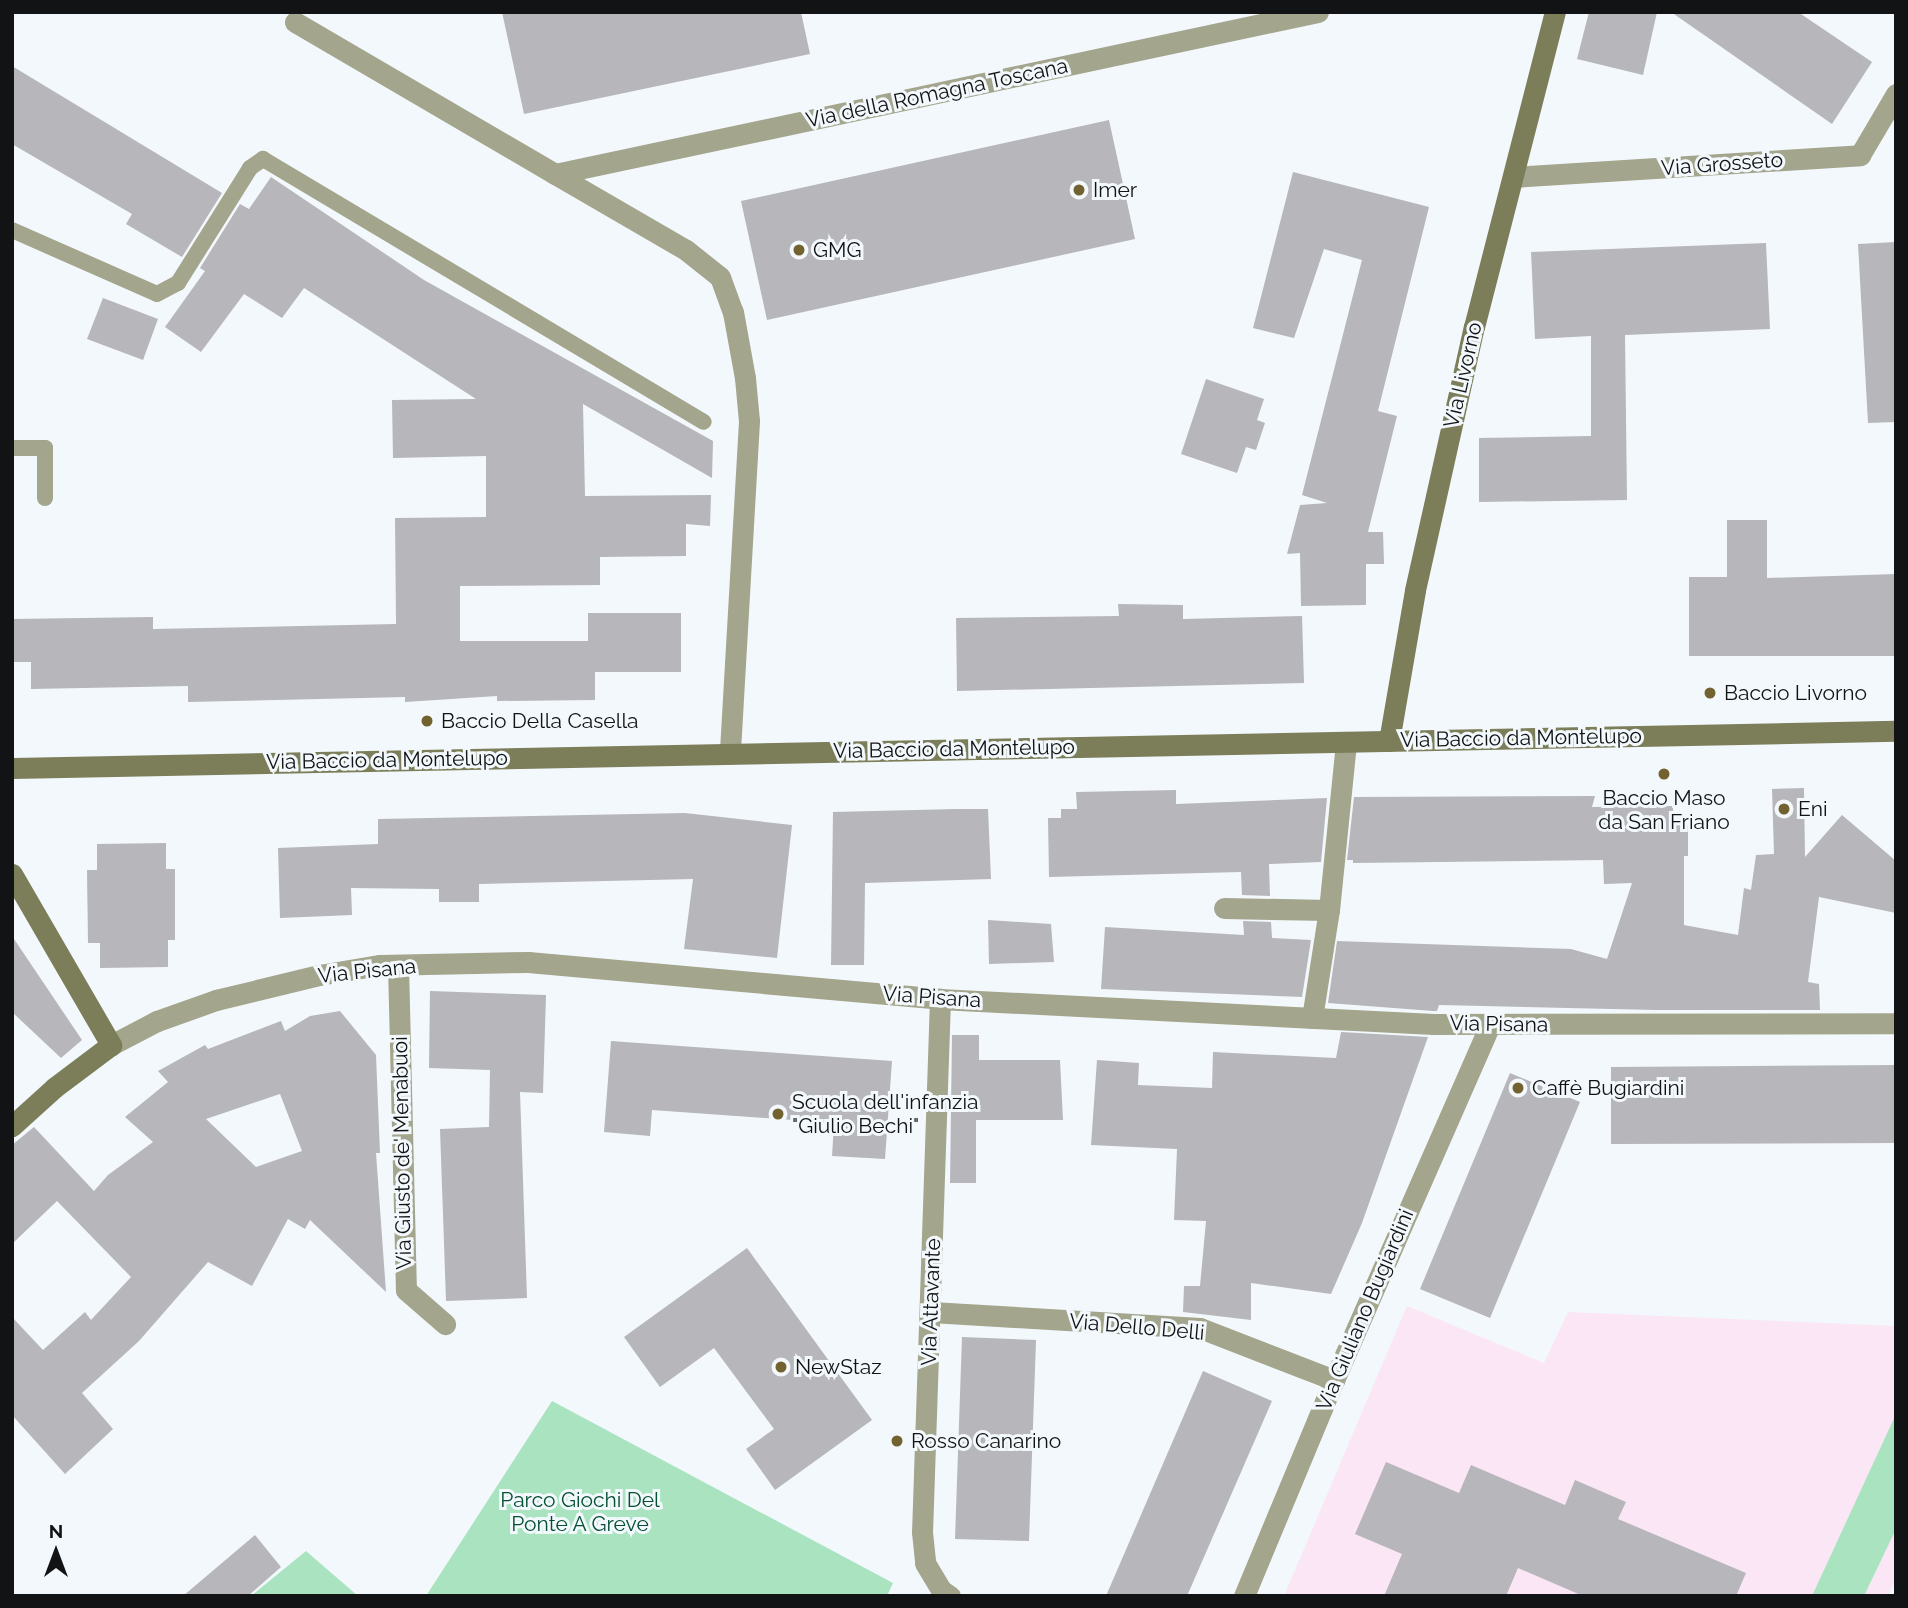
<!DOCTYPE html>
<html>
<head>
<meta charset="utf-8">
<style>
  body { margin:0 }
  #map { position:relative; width:1908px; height:1608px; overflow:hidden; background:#f3f8fc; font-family:Raleway,sans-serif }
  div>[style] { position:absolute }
  .education>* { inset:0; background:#fbe6f5 }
  .green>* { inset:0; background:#a9e3c0 }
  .building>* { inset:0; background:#b6b6bb }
  .lane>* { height:16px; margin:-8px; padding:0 8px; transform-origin:8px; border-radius:8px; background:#a3a58c }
  .street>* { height:21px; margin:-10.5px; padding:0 10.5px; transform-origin:10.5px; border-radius:10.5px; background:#a3a58c }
  .secondary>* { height:21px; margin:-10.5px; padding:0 10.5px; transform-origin:10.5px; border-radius:10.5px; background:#7b7e59 }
  .dots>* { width:19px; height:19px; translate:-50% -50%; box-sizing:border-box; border:4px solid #f3f8fc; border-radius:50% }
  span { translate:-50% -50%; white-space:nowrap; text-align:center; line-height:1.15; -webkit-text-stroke:6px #f3f8fc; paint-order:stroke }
  .street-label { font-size:21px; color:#111314 }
  .poi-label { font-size:21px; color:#111314 }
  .left { translate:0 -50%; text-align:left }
  .park-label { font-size:21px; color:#045031 }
  .frame { position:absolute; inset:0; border:14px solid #111314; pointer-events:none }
  .north { position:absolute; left:21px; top:1517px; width:70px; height:70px; -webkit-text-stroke:5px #f3f8fc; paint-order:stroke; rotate:0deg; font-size:19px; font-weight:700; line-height:28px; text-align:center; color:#111314 }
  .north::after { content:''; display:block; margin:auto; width:24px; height:32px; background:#111314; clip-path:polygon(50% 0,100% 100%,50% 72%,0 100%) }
</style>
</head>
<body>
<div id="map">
  <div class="education">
    <div style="clip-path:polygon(1407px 1306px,1544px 1363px,1568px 1312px,1896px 1326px,1896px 1578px,1888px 1596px,1284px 1596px)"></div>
  </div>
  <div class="green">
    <div style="clip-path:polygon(552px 1401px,893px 1583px,887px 1596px,426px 1596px)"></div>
    <div style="clip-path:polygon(1896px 1414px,1896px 1529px,1864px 1596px,1812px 1596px)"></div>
    <div style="clip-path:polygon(306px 1551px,358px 1596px,251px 1596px)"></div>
  </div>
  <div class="building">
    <div style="clip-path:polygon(502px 12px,801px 12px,810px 54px,524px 114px)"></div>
    <div style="clip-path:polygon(1589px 12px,1657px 12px,1643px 75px,1577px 59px)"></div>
    <div style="clip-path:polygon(1671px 12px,1798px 12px,1872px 62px,1832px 124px)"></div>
    <div style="clip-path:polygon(12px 66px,222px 193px,182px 257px,126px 224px,132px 214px,12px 144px)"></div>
    <div style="clip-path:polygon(1109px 120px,1135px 239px,767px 320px,741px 201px)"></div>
    <div style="clip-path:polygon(1293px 172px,1429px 207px,1378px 411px,1397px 416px,1368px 532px,1383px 532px,1384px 564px,1366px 564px,1366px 605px,1301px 606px,1300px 553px,1287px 554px,1300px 505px,1327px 503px,1302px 495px,1362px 260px,1324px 249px,1294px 338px,1253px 328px)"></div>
    <div style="clip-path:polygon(271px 177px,424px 280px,713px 441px,712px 478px,583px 404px,585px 496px,711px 495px,710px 526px,686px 524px,686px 556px,600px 557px,600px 585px,460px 586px,460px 641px,588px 641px,588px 613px,681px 613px,681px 672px,595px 672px,595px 700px,497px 701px,497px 696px,405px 702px,405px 697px,188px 702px,188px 686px,31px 689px,31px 662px,12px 662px,12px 619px,153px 617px,153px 629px,396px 624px,395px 518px,486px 517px,486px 456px,393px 458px,392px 400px,476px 399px,304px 288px,282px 318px,244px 294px,201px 352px,165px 327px,205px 271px,200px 268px,240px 204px,249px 209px)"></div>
    <div style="clip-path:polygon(1896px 242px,1896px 422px,1868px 423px,1858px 244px)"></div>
    <div style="clip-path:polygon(1766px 243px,1770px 329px,1625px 335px,1627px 500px,1479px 502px,1479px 438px,1591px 436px,1591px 336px,1535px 339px,1531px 252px)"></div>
    <div style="clip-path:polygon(103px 298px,158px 319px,143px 360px,87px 339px)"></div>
    <div style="clip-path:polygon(1206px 379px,1264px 399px,1257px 420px,1265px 423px,1256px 450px,1246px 447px,1237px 473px,1181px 454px)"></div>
    <div style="clip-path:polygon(1727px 520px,1767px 520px,1767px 578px,1896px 574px,1896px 656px,1689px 656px,1689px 577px,1727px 577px)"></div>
    <div style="clip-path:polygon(1118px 604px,1183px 605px,1183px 619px,1302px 616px,1304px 683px,957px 691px,956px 618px,1119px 616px)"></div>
    <div style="clip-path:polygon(1804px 788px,1805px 857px,1842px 815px,1896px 861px,1896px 913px,1819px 897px,1808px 982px,1819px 984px,1820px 1010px,1656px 1010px,1439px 1005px,1437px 1011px,1433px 1011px,1328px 1003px,1337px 941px,1571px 949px,1607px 959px,1632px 883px,1604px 884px,1603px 860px,1353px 863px,1353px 860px,1347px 860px,1354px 797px,1595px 796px,1592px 807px,1673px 806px,1673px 825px,1688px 825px,1688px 856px,1684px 856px,1684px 925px,1738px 935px,1744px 888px,1751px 890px,1756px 855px,1774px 854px,1772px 789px)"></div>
    <div style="clip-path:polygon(1176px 790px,1176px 804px,1327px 798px,1321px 862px,1269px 864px,1270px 896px,1242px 895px,1241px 872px,1049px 877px,1048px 818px,1061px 818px,1061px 809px,1077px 809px,1076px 792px)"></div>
    <div style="clip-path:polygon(956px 809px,988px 809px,991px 879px,865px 883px,864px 965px,831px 965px,833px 812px)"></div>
    <div style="clip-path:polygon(685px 813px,792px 825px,777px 958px,684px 949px,693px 879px,479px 884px,479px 902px,439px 902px,439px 889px,351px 888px,352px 915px,280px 918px,278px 848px,378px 844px,378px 819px)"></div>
    <div style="clip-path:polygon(166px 843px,166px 869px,175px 869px,175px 940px,168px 940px,168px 967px,100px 968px,100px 943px,88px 943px,87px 870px,97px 870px,97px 844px)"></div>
    <div style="clip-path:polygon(988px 920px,1051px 924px,1054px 962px,989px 964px)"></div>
    <div style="clip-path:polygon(1243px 921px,1271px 922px,1272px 938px,1311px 940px,1302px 997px,1101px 989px,1105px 927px,1244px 935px)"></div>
    <div style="clip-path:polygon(12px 936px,82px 1040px,61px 1058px,12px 1012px)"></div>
    <div style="clip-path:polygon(430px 991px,546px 995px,543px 1093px,520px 1092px,527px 1298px,446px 1301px,440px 1129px,489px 1127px,490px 1070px,429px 1068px)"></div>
    <div style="clip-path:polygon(evenodd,340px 1011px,376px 1055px,380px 1153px,376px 1153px,386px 1292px,310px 1220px,305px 1229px,288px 1219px,252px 1286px,208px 1262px,139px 1341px,82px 1393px,113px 1429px,65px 1474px,12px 1415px,12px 1317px,43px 1350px,85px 1312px,91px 1320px,131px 1277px,57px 1201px,12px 1244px,12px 1145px,34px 1127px,94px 1191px,108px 1175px,153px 1142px,125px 1117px,168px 1082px,158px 1071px,205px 1045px,208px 1049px,281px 1021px,285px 1031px,310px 1016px,340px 1011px,280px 1094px,302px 1151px,256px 1167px,206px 1119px,280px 1094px)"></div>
    <div style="clip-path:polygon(1341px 1032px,1428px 1037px,1362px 1223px,1331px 1294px,1251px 1283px,1251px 1320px,1183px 1312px,1184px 1286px,1200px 1286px,1206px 1221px,1174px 1220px,1177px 1149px,1091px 1145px,1097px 1060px,1139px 1063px,1138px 1085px,1212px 1088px,1213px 1052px,1336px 1058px)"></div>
    <div style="clip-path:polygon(952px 1035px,979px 1035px,979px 1060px,1060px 1060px,1063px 1120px,976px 1120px,976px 1183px,950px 1183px)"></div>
    <div style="clip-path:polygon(611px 1041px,892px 1061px,885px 1159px,832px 1156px,834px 1123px,652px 1110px,650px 1136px,604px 1132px)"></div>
    <div style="clip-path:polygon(1896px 1065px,1896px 1143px,1611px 1144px,1611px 1067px)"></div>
    <div style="clip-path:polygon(1510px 1073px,1580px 1102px,1490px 1318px,1420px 1289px)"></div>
    <div style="clip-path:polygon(747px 1248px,872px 1420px,775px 1490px,746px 1449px,774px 1429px,714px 1348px,660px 1387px,624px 1337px)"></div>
    <div style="clip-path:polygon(962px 1337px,1036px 1340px,1029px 1541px,955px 1539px)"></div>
    <div style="clip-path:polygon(1203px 1371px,1272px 1401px,1187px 1596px,1106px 1596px)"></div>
    <div style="clip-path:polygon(1386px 1462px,1459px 1493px,1471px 1465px,1565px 1505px,1575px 1480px,1626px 1502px,1618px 1519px,1746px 1573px,1736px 1596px,1583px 1596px,1518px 1568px,1506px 1596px,1384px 1596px,1402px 1554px,1355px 1534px)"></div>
    <div style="clip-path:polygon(255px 1535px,281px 1567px,248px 1596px,183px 1596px)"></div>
  </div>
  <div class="lane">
    <div style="left:12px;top:230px;width:158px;rotate:23.8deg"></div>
    <div style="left:157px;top:294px;width:24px;rotate:-28deg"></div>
    <div style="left:178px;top:283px;width:136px;rotate:-57.9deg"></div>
    <div style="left:250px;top:168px;width:16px;rotate:-35deg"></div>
    <div style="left:263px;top:159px;width:513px;rotate:30.81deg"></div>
    <div style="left:12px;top:448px;width:33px"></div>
    <div style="left:45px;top:448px;width:50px;rotate:90deg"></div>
  </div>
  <div class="street">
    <div style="left:295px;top:22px;width:301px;rotate:30.3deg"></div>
    <div style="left:555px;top:174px;width:780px;rotate:-11.99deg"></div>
    <div style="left:555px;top:174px;width:151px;rotate:30.1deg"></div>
    <div style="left:686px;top:250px;width:43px;rotate:38.5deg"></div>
    <div style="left:720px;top:277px;width:37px;rotate:70deg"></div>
    <div style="left:733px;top:312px;width:67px;rotate:79.7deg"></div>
    <div style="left:745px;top:378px;width:43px;rotate:84.7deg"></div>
    <div style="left:749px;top:421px;width:333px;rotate:93.3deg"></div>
    <div style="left:1513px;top:177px;width:348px;rotate:-3.6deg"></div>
    <div style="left:1860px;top:155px;width:71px;rotate:-59.5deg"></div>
    <div style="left:1224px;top:908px;width:105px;rotate:1.1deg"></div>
    <div style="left:398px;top:965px;width:325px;rotate:88.6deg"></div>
    <div style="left:406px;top:1290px;width:52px;rotate:41.1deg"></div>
    <div style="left:940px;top:999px;width:533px;rotate:91.93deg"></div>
    <div style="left:922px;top:1532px;width:31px;rotate:84deg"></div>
    <div style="left:925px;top:1563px;width:31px;rotate:59deg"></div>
    <div style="left:941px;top:1590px;width:11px;rotate:34deg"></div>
    <div style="left:1312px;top:1018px;width:109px;rotate:-81.1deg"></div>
    <div style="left:1329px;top:910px;width:169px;rotate:-84.2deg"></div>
    <div style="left:111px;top:1045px;width:52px;rotate:-27.6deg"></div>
    <div style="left:157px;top:1021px;width:63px;rotate:-19.6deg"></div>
    <div style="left:216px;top:1000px;width:106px;rotate:-13.6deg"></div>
    <div style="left:319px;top:975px;width:62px;rotate:-9.3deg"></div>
    <div style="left:380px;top:965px;width:148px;rotate:-1.2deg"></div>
    <div style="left:528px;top:962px;width:414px;rotate:5.1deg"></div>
    <div style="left:940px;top:999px;width:494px;rotate:2.9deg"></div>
    <div style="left:1433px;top:1024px;width:463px;rotate:-0.1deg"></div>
    <div style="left:931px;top:1312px;width:269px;rotate:3.4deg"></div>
    <div style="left:1200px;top:1328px;width:144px;rotate:21.2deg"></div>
    <div style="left:1244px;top:1596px;width:234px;rotate:-67.4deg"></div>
    <div style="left:1334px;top:1380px;width:388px;rotate:-66.3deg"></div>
  </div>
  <div class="secondary">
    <div style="left:1389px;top:741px;width:153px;rotate:-80.2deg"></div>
    <div style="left:1415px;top:590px;width:270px;rotate:-77.4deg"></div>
    <div style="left:1474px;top:327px;width:325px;rotate:-75.6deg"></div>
    <div style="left:12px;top:768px;width:1884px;rotate:-1.13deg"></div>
    <div style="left:12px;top:874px;width:198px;rotate:59.9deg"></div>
    <div style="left:111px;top:1045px;width:71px;rotate:143deg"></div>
    <div style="left:54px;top:1088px;width:57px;rotate:137.9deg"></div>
  </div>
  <div class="dots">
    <div style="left:1079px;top:190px;background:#726230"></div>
    <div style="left:799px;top:250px;background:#726230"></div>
    <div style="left:1710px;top:693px;background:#726230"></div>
    <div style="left:427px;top:721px;background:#726230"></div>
    <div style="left:1664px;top:774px;background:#726230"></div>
    <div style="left:1784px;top:809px;background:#726230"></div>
    <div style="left:1518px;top:1088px;background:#726230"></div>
    <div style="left:778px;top:1114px;background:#726230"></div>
    <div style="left:781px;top:1367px;background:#726230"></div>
    <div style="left:897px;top:1441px;background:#726230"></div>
  </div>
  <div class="street-label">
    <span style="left:937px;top:93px;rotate:-12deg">Via della Romagna Toscana</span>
    <span style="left:1722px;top:164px;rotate:-4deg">Via Grosseto</span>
    <span style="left:1463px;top:375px;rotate:-77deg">Via Livorno</span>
    <span style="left:1521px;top:738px;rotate:-1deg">Via Baccio da Montelupo</span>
    <span style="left:954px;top:749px;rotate:-1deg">Via Baccio da Montelupo</span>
    <span style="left:387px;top:760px;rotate:-1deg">Via Baccio da Montelupo</span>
    <span style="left:367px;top:971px;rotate:-6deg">Via Pisana</span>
    <span style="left:932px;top:997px;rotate:4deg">Via Pisana</span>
    <span style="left:1499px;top:1024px;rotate:1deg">Via Pisana</span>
    <span style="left:402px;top:1153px;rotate:-91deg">Via Giusto de' Menabuoi</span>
    <span style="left:931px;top:1302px;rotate:-88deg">Via Attavante</span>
    <span style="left:1365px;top:1310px;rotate:-67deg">Via Giuliano Bugiardini</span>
    <span style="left:1137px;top:1327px;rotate:5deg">Via Dello Delli</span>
  </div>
  <div class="poi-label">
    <span class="left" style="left:1093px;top:190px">Imer</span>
    <span class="left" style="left:813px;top:250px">GMG</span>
    <span class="left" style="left:1724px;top:693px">Baccio Livorno</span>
    <span class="left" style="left:441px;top:721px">Baccio Della Casella</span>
    <span style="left:1664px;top:810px">Baccio Maso<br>da San Friano</span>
    <span class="left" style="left:1798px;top:809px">Eni</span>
    <span class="left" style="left:1532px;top:1088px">Caffè Bugiardini</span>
    <span class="left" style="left:792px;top:1114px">Scuola dell'infanzia<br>"Giulio Bechi"</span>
    <span class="left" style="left:795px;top:1367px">NewStaz</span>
    <span class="left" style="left:911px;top:1441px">Rosso Canarino</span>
  </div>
  <div class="park-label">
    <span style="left:580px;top:1512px">Parco Giochi Del<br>Ponte A Greve</span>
  </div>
  <div class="frame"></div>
  <div class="north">N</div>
</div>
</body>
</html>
